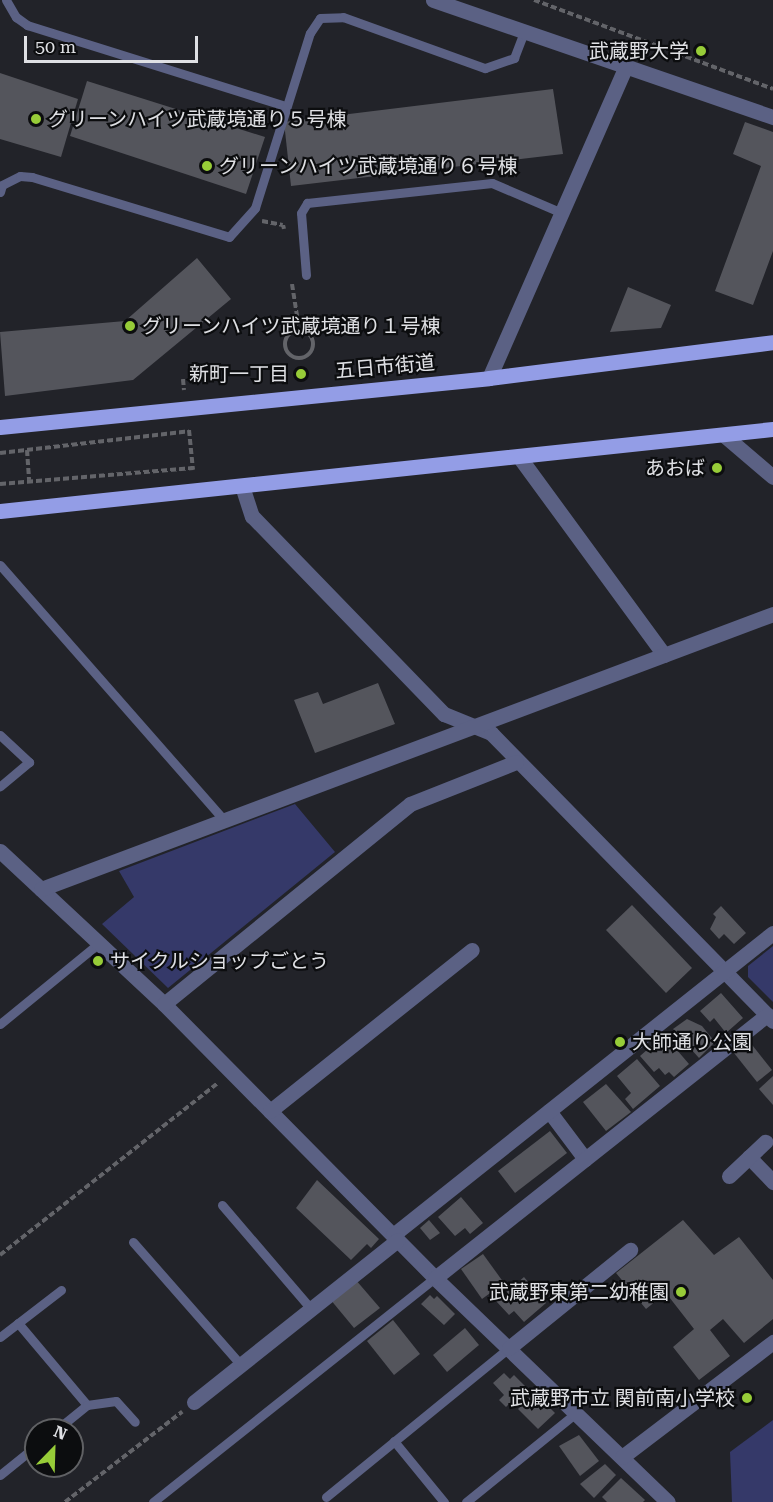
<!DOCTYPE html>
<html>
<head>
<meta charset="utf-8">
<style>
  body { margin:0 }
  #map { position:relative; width:773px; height:1502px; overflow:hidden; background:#222329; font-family:"Roboto Serif","Noto Sans JP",serif }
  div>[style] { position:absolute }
  .green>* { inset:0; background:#353969 }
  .building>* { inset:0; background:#54555c }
  .path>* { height:4px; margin-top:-2px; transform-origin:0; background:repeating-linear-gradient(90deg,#636469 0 6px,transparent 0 9px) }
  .path>.ring { margin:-2px; padding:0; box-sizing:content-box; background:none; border:4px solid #636469; border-radius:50% }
  .lane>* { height:9px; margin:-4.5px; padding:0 4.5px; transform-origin:4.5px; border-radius:4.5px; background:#5b6184 }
  .street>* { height:15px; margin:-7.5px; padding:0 7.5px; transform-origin:7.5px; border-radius:7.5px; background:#5b6184 }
  .primary>* { height:15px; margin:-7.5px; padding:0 7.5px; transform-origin:7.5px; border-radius:7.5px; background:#939de6 }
  .dots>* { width:16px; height:16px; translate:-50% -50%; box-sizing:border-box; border:3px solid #0c0d0f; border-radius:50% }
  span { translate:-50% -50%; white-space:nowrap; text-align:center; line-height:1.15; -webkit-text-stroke:4.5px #0c0d0f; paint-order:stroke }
  .poi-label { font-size:20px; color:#dfe0e4 }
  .right { translate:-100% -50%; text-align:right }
  .left { translate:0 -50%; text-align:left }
  .street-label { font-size:20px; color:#dfe0e4 }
  .north { position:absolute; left:24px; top:1418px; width:60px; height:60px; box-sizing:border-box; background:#0c0d0f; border:2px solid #606164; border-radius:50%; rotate:23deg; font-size:16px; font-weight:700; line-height:24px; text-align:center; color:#dfe0e4 }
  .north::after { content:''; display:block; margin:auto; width:21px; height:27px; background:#97cc38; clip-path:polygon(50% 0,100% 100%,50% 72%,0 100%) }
  .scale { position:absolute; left:24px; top:36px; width:174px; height:27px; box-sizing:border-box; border:3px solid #dfe0e4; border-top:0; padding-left:8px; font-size:18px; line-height:21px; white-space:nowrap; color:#dfe0e4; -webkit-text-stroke:4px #0c0d0f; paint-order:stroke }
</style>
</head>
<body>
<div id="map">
  <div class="green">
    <div style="clip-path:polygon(295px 804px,335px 852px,168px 988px,102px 924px,134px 897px,119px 871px)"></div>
    <div style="clip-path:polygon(773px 946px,773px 1002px,748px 977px,748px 966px)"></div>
    <div style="clip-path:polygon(773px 1420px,773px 1502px,732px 1502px,730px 1452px)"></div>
  </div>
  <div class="building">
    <div style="clip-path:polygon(0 73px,78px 99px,61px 157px,0 139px)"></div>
    <div style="clip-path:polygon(87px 81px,265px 137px,246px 194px,70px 136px)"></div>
    <div style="clip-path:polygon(553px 89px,563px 154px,291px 186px,284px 122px)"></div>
    <div style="clip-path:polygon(745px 122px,773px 132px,773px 251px,753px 305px,715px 291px,761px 166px,733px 154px)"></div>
    <div style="clip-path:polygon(197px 258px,231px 299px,133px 380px,5px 396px,0 332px,125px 321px)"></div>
    <div style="clip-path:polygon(628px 287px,671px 305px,661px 328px,610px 332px)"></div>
    <div style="clip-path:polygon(378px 683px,395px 724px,315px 753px,294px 700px,318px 692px,323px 704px)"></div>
    <div style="clip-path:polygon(632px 905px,692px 968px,666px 993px,606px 930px)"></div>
    <div style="clip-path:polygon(721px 906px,746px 933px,734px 944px,724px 934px,719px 939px,710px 929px,716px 917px,713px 914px)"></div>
    <div style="clip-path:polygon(721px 993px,743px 1018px,726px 1033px,714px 1018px,710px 1022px,700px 1011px)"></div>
    <div style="clip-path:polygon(687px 1019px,702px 1026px,715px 1042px,699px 1058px,673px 1029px)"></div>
    <div style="clip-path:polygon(664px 1035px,689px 1064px,674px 1077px,669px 1072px,665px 1075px,659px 1068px,654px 1072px,640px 1056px)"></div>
    <div style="clip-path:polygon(749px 1041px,772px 1070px,757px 1082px,734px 1053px)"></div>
    <div style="clip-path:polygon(637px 1059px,660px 1086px,633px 1109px,625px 1099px,631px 1093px,617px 1076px)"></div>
    <div style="clip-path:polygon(773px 1076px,773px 1105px,759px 1089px)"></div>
    <div style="clip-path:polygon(606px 1084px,631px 1112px,606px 1131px,583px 1102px)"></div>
    <div style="clip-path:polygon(550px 1131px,567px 1153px,515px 1193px,498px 1171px)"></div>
    <div style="clip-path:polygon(317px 1180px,379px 1239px,371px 1248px,367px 1244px,351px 1260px,296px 1208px)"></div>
    <div style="clip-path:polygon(461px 1197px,483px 1223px,470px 1234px,465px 1228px,455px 1236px,438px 1217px)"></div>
    <div style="clip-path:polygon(429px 1220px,440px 1233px,430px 1240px,420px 1228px)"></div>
    <div style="clip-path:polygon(683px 1220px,714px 1255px,739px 1237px,773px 1280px,773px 1319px,744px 1343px,723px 1319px,710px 1330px,730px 1356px,699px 1380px,673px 1347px,694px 1329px,666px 1293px,646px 1309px,616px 1273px)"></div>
    <div style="clip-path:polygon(483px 1254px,504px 1283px,482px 1299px,461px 1269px)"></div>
    <div style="clip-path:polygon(524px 1277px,546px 1303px,524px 1322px,514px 1311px,509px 1315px,496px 1301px)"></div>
    <div style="clip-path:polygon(355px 1279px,380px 1308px,354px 1328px,330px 1299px)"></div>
    <div style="clip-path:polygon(430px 1295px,434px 1299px,437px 1296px,455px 1314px,444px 1325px,421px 1304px)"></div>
    <div style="clip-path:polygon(393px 1320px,420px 1354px,394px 1375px,367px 1341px)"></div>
    <div style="clip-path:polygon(465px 1328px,479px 1345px,447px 1372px,433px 1355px)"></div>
    <div style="clip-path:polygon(504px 1373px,510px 1379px,514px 1375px,526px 1387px,506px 1407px,499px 1400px,504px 1395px,493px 1383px)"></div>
    <div style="clip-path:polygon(535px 1393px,555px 1413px,538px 1429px,518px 1409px)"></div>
    <div style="clip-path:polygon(579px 1435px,599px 1461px,580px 1476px,559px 1446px)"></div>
    <div style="clip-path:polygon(605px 1464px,616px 1475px,594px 1498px,580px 1484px)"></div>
    <div style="clip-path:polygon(621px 1478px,645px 1500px,643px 1502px,607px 1502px,602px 1497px)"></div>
  </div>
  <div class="path">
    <div style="left:534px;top:0;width:255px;rotate:20.4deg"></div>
    <div style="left:262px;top:221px;width:21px;rotate:11deg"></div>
    <div style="left:283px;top:225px;width:4px;rotate:76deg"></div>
    <div style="left:292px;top:284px;width:45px;rotate:81deg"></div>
    <div class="ring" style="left:285px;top:330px;width:24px;height:24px"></div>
    <div style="left:183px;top:379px;width:11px;rotate:85deg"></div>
    <div style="left:189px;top:430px;width:40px;rotate:84.3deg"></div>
    <div style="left:27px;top:450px;width:30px;rotate:86deg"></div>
    <div style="left:0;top:453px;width:190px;rotate:-6.6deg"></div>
    <div style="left:0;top:484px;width:194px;rotate:-4.7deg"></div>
    <div style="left:0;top:1255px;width:278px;rotate:-38.3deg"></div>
    <div style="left:65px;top:1502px;width:148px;rotate:-37.6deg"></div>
  </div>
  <div class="lane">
    <div style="left:6px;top:0;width:20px;rotate:60deg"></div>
    <div style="left:16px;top:17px;width:14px;rotate:36deg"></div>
    <div style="left:27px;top:25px;width:270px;rotate:17.4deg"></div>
    <div style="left:0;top:192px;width:7px;rotate:-74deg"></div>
    <div style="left:2px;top:185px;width:20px;rotate:-27deg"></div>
    <div style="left:20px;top:176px;width:12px;rotate:5deg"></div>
    <div style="left:32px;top:177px;width:206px;rotate:16.9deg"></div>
    <div style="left:229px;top:237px;width:39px;rotate:-48deg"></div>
    <div style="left:255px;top:208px;width:183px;rotate:-72.6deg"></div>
    <div style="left:310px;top:33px;width:18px;rotate:-56deg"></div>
    <div style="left:320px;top:18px;width:23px;rotate:-2deg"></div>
    <div style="left:343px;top:17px;width:151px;rotate:19.8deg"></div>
    <div style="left:485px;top:68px;width:31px;rotate:-19deg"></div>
    <div style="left:514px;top:58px;width:28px;rotate:-69deg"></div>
    <div style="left:306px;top:275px;width:62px;rotate:-94.6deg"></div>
    <div style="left:301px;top:213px;width:12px;rotate:-59deg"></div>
    <div style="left:307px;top:203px;width:186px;rotate:-6.2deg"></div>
    <div style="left:492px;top:183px;width:76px;rotate:23.2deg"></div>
    <div style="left:0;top:565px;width:338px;rotate:48.7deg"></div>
    <div style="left:0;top:735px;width:40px;rotate:43deg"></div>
    <div style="left:29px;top:762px;width:38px;rotate:140deg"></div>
    <div style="left:0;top:1024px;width:128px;rotate:-39.3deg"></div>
    <div style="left:222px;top:1205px;width:137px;rotate:49.4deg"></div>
    <div style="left:133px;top:1242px;width:164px;rotate:48.7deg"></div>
    <div style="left:18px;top:1323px;width:107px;rotate:49.9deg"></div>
    <div style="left:87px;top:1405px;width:40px;rotate:141deg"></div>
    <div style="left:0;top:1337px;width:77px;rotate:-37.6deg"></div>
    <div style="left:87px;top:1405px;width:29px;rotate:-8deg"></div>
    <div style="left:116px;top:1401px;width:28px;rotate:48deg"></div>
    <div style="left:394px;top:1441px;width:79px;rotate:50.7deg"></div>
    <div style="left:0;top:1475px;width:46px;rotate:-38.9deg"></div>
    <div style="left:326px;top:1497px;width:236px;rotate:-39.2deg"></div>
    <div style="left:153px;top:1502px;width:360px;rotate:-38.5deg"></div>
    <div style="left:466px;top:1502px;width:141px;rotate:-39deg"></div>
  </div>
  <div class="street">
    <div style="left:433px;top:0;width:360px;rotate:19deg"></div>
    <div style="left:489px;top:378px;width:341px;rotate:-66.3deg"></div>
    <div style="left:725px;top:436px;width:63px;rotate:40.5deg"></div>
    <div style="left:520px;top:458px;width:244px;rotate:53.8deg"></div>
    <div style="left:242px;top:486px;width:32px;rotate:72deg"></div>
    <div style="left:252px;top:516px;width:276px;rotate:45.9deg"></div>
    <div style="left:444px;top:714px;width:51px;rotate:22deg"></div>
    <div style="left:491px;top:733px;width:403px;rotate:45.6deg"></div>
    <div style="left:0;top:851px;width:224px;rotate:43deg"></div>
    <div style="left:164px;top:1004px;width:385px;rotate:45.3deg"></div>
    <div style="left:435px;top:1278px;width:323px;rotate:43.9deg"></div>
    <div style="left:41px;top:889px;width:782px;rotate:-20.59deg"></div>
    <div style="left:164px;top:1004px;width:317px;rotate:-39.1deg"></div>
    <div style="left:410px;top:804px;width:114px;rotate:-21.6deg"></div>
    <div style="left:270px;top:1111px;width:258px;rotate:-38.6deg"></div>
    <div style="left:549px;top:1111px;width:60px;rotate:53.1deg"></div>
    <div style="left:749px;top:1157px;width:35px;rotate:46deg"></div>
    <div style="left:729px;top:1176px;width:50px;rotate:-43.4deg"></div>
    <div style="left:393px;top:1235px;width:485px;rotate:-38.5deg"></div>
    <div style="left:435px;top:1278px;width:424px;rotate:-38.4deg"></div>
    <div style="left:509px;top:1348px;width:156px;rotate:-39deg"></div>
    <div style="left:194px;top:1402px;width:260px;rotate:-38.5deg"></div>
    <div style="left:622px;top:1457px;width:190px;rotate:-37.3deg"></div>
  </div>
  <div class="primary">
    <div style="left:0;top:427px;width:491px;rotate:-5.7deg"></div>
    <div style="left:489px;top:378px;width:286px;rotate:-7.2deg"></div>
    <div style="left:0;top:511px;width:777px;rotate:-6.06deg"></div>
  </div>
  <div class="dots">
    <div style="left:701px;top:51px;background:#97cc38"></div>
    <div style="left:36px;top:119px;background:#97cc38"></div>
    <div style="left:207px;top:166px;background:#97cc38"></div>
    <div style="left:130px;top:326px;background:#97cc38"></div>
    <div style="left:301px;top:374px;background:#97cc38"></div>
    <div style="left:717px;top:468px;background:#97cc38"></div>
    <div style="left:98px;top:961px;background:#97cc38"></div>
    <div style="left:620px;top:1042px;background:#97cc38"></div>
    <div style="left:681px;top:1292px;background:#97cc38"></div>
    <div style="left:747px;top:1398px;background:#97cc38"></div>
  </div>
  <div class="poi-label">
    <span class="right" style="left:689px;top:51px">武蔵野大学</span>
    <span class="left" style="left:48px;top:119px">グリーンハイツ武蔵境通り５号棟</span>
    <span class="left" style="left:219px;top:166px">グリーンハイツ武蔵境通り６号棟</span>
    <span class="left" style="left:142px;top:326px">グリーンハイツ武蔵境通り１号棟</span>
    <span class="right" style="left:289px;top:374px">新町一丁目</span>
    <span class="right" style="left:705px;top:468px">あおば</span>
    <span class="left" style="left:110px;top:961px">サイクルショップごとう</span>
    <span class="left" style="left:632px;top:1042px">大師通り公園</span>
    <span class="right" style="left:669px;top:1292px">武蔵野東第二幼稚園</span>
    <span class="right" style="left:735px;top:1398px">武蔵野市立 関前南小学校</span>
  </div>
  <div class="street-label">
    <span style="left:385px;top:367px;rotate:-5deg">五日市街道</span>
  </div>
  <div class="north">N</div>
  <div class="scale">50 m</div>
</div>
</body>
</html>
